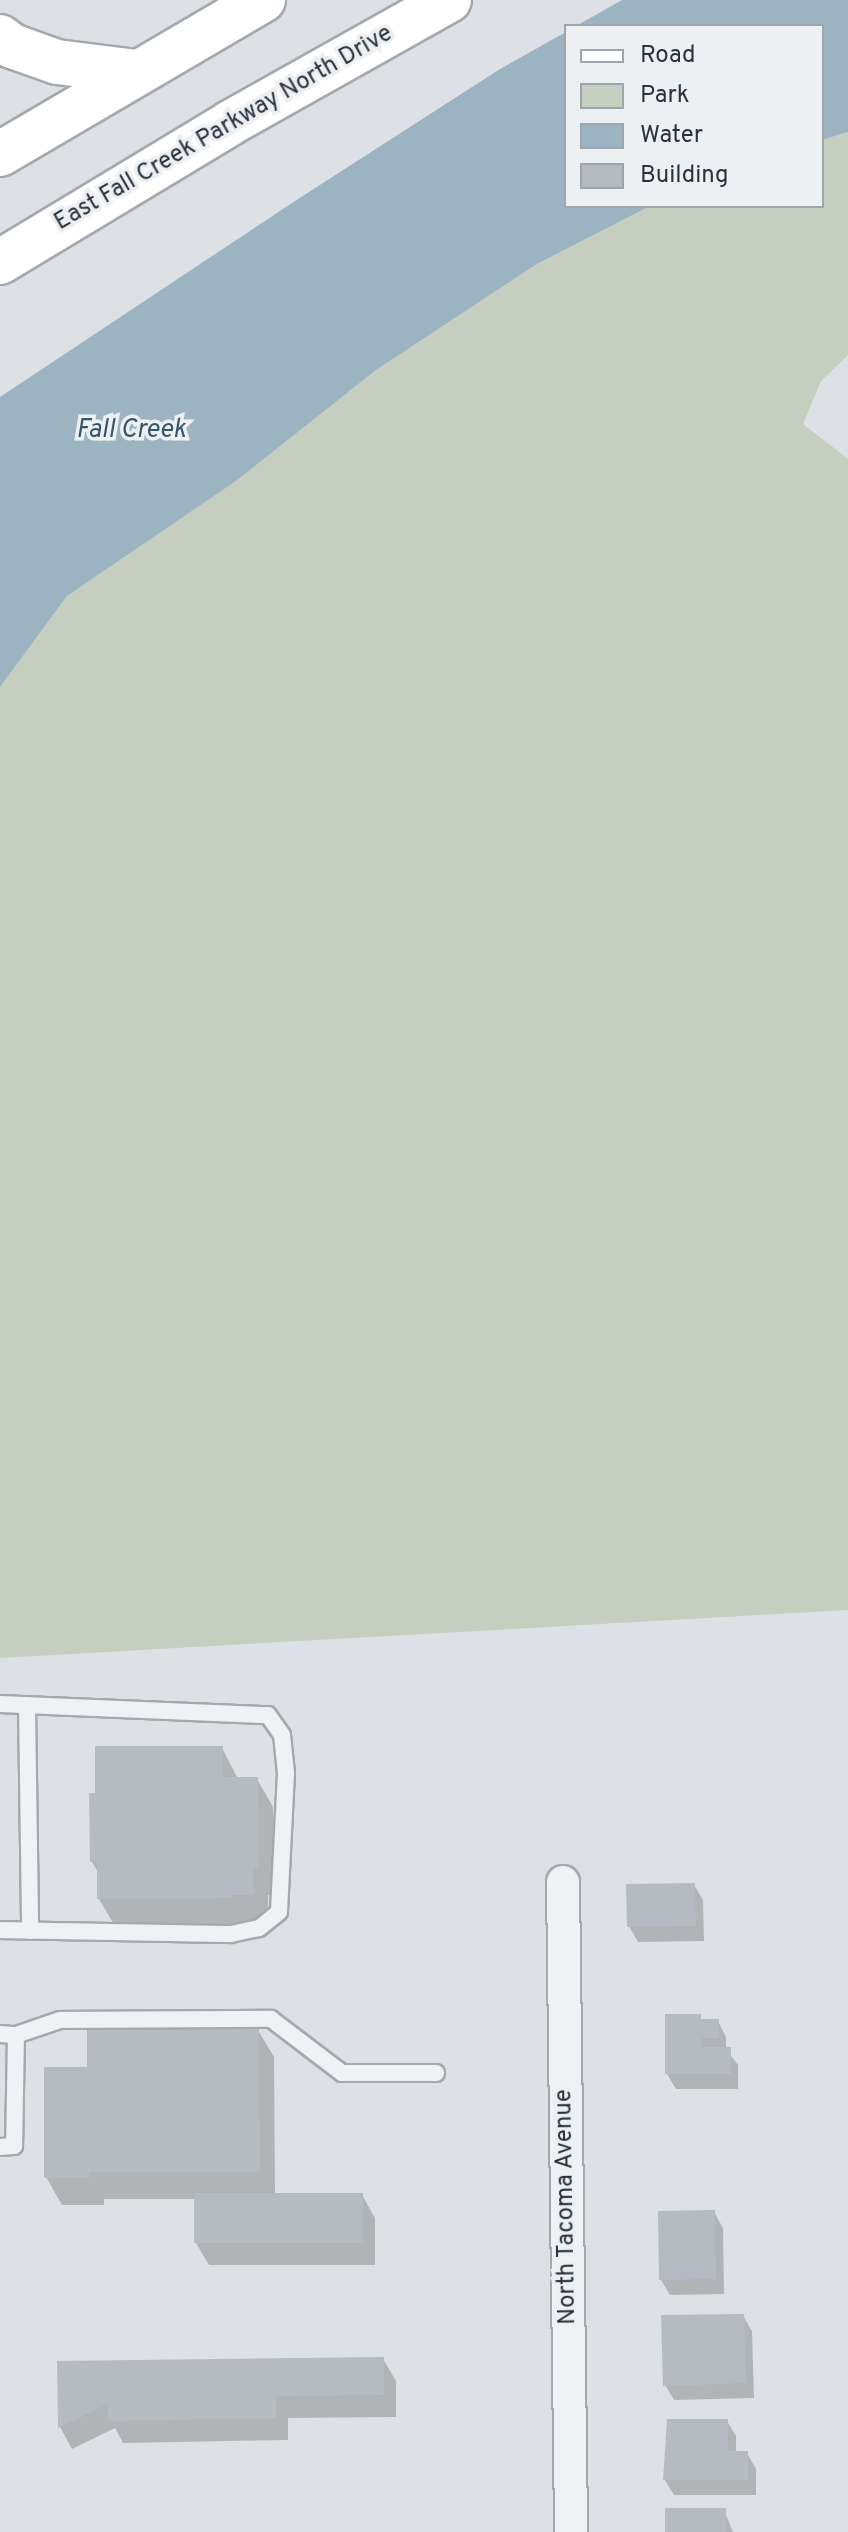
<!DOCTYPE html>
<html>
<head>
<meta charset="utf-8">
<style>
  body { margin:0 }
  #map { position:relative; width:848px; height:2532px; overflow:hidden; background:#dde1e5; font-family:Overpass,sans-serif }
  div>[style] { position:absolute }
  .green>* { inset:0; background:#c5cebf }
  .water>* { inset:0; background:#9cb3c1 }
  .shadow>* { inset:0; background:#0003 }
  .building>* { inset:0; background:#b5bbc1 }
  .roads { filter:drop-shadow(2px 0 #a3a9ae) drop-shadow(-2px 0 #a3a9ae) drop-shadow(0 2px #a3a9ae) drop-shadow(0 -2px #a3a9ae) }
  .lane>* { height:16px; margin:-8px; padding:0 8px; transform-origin:8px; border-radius:8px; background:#eff2f4 }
  .street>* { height:32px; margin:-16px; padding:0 16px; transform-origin:16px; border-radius:16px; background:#eff2f4 }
  .primary>* { height:44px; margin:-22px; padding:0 22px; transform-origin:22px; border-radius:22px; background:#fff }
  span { translate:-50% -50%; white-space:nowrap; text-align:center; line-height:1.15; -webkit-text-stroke:7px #ecf0f3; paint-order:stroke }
  .street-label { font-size:24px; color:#29313a }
  .water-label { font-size:26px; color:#385468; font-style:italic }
  .legend { position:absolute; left:564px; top:24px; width:260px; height:184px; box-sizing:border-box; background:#ecf0f3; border:2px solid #9ea4a9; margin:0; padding:10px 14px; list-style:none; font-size:24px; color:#29313a }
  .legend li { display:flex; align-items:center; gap:16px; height:40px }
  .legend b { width:40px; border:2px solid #9ea4a9 }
</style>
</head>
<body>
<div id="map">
  <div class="green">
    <div style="clip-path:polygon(848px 132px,848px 355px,821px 381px,803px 424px,848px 459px,848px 1610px,0 1658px,0 687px,67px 596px,236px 481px,376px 370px,537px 264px,650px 206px,822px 206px,822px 140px)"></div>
  </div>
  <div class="water">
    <div style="clip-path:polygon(622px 0,848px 0,848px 132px,822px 140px,822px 26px,576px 26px)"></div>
    <div style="clip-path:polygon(566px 32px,566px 206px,650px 206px,537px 264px,376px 370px,236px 481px,67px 596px,0 687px,0 397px,295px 201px,500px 69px)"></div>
  </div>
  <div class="shadow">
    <div style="clip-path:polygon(222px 1748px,238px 1779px,257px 1779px,273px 1807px,274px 1895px,268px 1895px,268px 1922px,246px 1922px,246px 1925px,115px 1926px,99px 1899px,99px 1874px,92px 1862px)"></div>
    <div style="clip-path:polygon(694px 1885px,703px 1900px,704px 1941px,638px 1942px,629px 1926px)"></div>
    <div style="clip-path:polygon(700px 2016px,702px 2021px,718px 2021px,726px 2037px,726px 2049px,738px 2065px,738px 2089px,676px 2089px,667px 2074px)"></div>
    <div style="clip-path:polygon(258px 2030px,274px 2057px,275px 2195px,362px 2195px,375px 2218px,375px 2265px,209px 2265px,196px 2243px,196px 2199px,104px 2199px,104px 2205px,62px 2205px,46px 2177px,89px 2069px)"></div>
    <div style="clip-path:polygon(714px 2212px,723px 2228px,724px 2294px,670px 2295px,661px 2280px)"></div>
    <div style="clip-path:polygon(743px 2316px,752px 2331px,754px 2398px,674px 2400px,665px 2385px)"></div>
    <div style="clip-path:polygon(383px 2359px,396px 2381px,396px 2417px,288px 2418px,288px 2440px,123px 2443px,115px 2428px,72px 2449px,60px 2427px,59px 2363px)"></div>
    <div style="clip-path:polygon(727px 2421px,736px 2436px,736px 2453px,747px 2453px,756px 2469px,756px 2495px,674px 2495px,665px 2480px)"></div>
    <div style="clip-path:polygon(724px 2510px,733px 2532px,667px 2532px)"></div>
  </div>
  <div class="building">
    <div style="clip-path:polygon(95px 1746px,223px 1746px,223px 1777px,258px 1777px,259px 1868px,253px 1868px,253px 1895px,232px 1895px,232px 1898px,97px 1899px,97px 1862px,90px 1862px,89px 1793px,95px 1793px)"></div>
    <div style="clip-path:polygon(695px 1883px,696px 1926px,627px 1927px,626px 1884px)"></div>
    <div style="clip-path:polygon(665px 2014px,701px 2014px,701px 2019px,719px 2019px,719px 2038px,702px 2038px,702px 2047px,731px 2047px,731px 2074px,665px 2074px)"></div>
    <div style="clip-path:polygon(87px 2028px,259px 2028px,260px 2172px,89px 2172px,89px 2178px,44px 2178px,44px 2067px,87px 2067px)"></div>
    <div style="clip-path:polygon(194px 2193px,363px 2193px,363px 2243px,194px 2243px)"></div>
    <div style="clip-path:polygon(715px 2210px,716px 2279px,659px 2280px,658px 2211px)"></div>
    <div style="clip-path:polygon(744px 2314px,746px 2383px,663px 2386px,661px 2315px)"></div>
    <div style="clip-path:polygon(384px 2357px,384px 2395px,276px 2396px,276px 2418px,108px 2421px,108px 2404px,58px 2428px,57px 2361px)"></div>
    <div style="clip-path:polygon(667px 2419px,728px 2419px,728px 2451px,748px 2451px,748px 2480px,663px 2480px)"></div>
    <div style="clip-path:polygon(665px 2508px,726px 2508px,726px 2532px,665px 2532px)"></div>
  </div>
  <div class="roads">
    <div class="lane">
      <div style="left:0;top:1704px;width:268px;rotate:2.4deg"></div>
      <div style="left:268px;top:1715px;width:24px;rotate:55deg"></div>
      <div style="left:282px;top:1735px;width:38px;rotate:84deg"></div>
      <div style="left:286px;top:1773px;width:139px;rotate:92.9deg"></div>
      <div style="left:279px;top:1912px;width:26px;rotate:141deg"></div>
      <div style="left:259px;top:1928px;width:29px;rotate:168deg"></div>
      <div style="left:231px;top:1934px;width:231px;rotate:-179deg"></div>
      <div style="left:27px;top:1705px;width:226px;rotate:89.2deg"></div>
      <div style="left:0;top:2034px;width:16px;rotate:4deg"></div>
      <div style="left:16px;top:2035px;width:111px;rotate:91deg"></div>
      <div style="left:14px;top:2146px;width:14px;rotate:176deg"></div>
      <div style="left:16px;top:2035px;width:46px;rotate:-18.8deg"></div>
      <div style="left:60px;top:2020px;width:211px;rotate:-0.3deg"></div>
      <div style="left:271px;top:2019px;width:89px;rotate:37.3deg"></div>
      <div style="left:342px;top:2073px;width:94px"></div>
    </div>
    <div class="street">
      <div style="left:563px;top:1882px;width:650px;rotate:89.29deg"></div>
    </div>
    <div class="primary">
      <div style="left:0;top:37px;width:15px;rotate:37deg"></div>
      <div style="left:12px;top:46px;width:48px;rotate:19.6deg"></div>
      <div style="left:57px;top:62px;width:80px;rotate:7.2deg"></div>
      <div style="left:0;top:154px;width:305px;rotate:-30.4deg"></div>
      <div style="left:0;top:262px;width:269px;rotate:-31.1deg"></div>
      <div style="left:230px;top:123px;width:251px;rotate:-29.3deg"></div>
    </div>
  </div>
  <div class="street-label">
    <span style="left:224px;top:129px;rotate:-30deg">East Fall Creek Parkway North Drive</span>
    <span style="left:567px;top:2207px;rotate:-91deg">North Tacoma Avenue</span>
  </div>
  <div class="water-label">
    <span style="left:131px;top:431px">Fall Creek</span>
  </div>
  <ul class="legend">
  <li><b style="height:10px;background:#fff"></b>Road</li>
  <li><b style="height:22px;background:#c5cebf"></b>Park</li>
  <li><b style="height:22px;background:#9cb3c1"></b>Water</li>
  <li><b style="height:22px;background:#b5bbc1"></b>Building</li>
  </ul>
</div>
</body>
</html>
